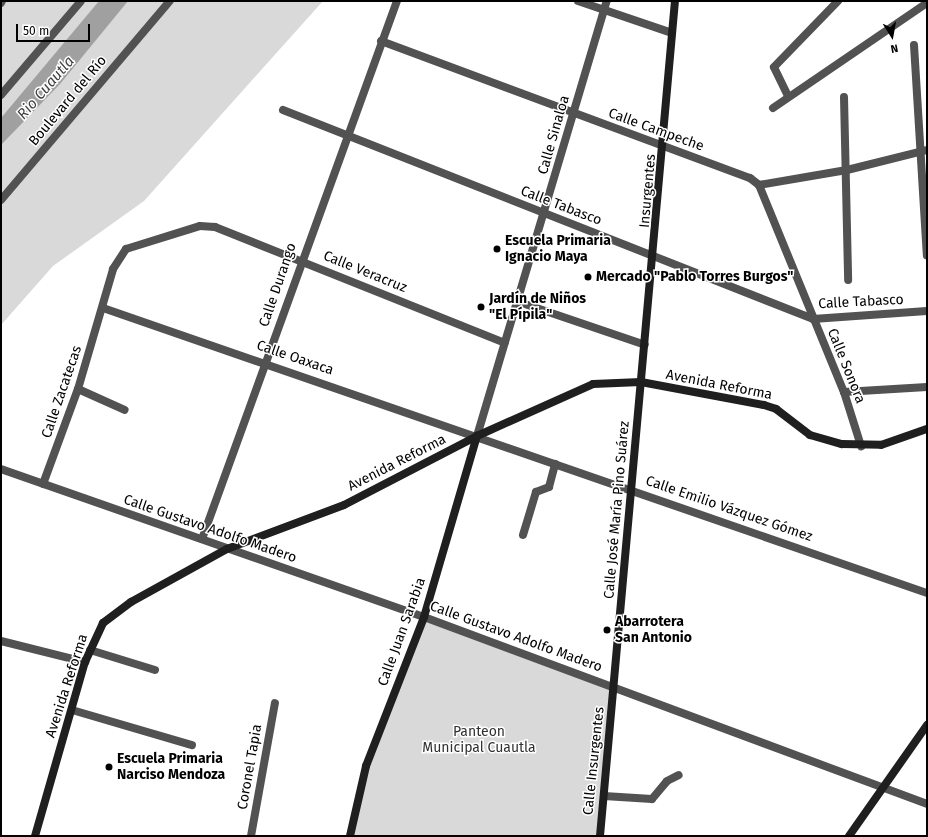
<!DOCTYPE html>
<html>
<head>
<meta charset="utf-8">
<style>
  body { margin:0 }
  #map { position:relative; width:928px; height:837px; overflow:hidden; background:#fff; font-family:"Fira Sans",sans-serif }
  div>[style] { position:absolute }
  .green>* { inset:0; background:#d9d9d9 }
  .water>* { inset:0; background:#a0a0a0 }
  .street>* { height:8px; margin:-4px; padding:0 4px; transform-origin:4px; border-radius:4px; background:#525252 }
  .secondary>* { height:8px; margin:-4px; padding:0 4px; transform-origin:4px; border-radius:4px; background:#1f1f1f }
  .dots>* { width:11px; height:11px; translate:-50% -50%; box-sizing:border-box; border:2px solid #fff; border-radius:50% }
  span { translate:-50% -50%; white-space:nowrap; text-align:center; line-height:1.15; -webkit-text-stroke:3px #fff; paint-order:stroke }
  .street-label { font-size:14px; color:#000 }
  .poi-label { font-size:14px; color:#000; font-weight:700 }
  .left { translate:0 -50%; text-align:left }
  .park-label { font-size:14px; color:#303030 }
  .water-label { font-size:15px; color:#414141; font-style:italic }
  .frame { position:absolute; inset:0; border:2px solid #000; pointer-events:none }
  .north { position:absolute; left:872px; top:16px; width:40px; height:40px; -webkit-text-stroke:3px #fff; paint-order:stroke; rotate:169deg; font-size:11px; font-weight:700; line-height:16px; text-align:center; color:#000 }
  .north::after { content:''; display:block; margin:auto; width:14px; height:18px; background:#000; clip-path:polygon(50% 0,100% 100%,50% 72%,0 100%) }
  .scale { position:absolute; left:16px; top:24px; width:74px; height:18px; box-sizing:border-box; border:2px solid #000; border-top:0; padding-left:5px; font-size:12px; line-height:14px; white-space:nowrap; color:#000; -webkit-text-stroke:3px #fff; paint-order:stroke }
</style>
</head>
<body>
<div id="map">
  <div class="green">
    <div style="clip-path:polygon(1px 1px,323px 1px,144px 201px,53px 266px,1px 325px)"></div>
    <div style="clip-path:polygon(424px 617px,614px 688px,600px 836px,350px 836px,366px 766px)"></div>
  </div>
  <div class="water">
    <div style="clip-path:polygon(99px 1px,128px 1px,60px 84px,1px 145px,1px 118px)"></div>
  </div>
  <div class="street">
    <div style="left:578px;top:1px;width:99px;rotate:18.8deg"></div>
    <div style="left:1px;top:3px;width:2px;rotate:-63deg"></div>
    <div style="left:381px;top:41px;width:394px;rotate:20.4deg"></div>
    <div style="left:750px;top:178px;width:11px;rotate:38deg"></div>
    <div style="left:759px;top:185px;width:224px;rotate:67.7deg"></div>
    <div style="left:844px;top:392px;width:57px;rotate:72.5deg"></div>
    <div style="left:914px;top:45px;width:211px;rotate:86.5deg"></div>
    <div style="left:1px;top:95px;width:123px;rotate:-49.6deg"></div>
    <div style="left:788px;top:96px;width:32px;rotate:-116deg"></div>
    <div style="left:774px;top:67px;width:92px;rotate:-45.9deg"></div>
    <div style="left:844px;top:97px;width:183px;rotate:88.7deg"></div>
    <div style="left:773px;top:108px;width:186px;rotate:-34.3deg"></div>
    <div style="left:283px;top:110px;width:570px;rotate:21.52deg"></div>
    <div style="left:813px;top:319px;width:114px;rotate:-4deg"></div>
    <div style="left:759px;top:185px;width:89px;rotate:-9.7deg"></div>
    <div style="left:847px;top:170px;width:82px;rotate:-14deg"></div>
    <div style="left:1px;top:200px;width:261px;rotate:-49.7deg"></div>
    <div style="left:516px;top:301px;width:136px;rotate:18.8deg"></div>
    <div style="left:103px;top:308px;width:872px;rotate:19.08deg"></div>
    <div style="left:78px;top:389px;width:51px;rotate:24.1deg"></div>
    <div style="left:844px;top:392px;width:83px;rotate:-3.4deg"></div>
    <div style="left:477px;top:436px;width:454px;rotate:-73.4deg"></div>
    <div style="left:1px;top:469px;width:448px;rotate:19.3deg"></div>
    <div style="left:424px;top:617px;width:537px;rotate:20.39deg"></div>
    <div style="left:43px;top:484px;width:101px;rotate:-69.8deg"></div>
    <div style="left:78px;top:389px;width:125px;rotate:-73.7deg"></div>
    <div style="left:113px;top:269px;width:24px;rotate:-57deg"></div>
    <div style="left:126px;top:249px;width:77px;rotate:-17.3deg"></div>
    <div style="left:200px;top:226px;width:15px;rotate:4deg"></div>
    <div style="left:215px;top:227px;width:312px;rotate:21.8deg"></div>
    <div style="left:523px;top:535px;width:45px;rotate:-73.2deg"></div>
    <div style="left:536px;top:492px;width:14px;rotate:-21deg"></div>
    <div style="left:549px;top:487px;width:24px;rotate:-75deg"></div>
    <div style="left:202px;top:539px;width:572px;rotate:-70.08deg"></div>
    <div style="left:1px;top:641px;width:87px;rotate:14deg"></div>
    <div style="left:90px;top:650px;width:68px;rotate:17.1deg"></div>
    <div style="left:72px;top:710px;width:125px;rotate:16.3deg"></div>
    <div style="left:604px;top:796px;width:48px;rotate:3.6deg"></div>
    <div style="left:652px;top:799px;width:23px;rotate:-50deg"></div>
    <div style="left:667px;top:781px;width:13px;rotate:-27deg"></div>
    <div style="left:251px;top:836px;width:135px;rotate:-79.8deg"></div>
  </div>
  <div class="secondary">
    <div style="left:35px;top:836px;width:181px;rotate:-74deg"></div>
    <div style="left:85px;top:662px;width:43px;rotate:-65.2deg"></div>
    <div style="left:103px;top:623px;width:35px;rotate:-37deg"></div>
    <div style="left:131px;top:602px;width:110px;rotate:-28.9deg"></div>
    <div style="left:227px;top:549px;width:125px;rotate:-20.6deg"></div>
    <div style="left:344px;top:505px;width:150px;rotate:-27.4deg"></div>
    <div style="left:477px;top:436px;width:127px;rotate:-24.1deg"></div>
    <div style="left:593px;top:384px;width:48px;rotate:-2.4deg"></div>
    <div style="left:641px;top:382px;width:125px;rotate:10.6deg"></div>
    <div style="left:764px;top:405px;width:13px;rotate:18deg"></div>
    <div style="left:776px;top:409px;width:43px;rotate:37.4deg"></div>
    <div style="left:810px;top:435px;width:33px;rotate:16deg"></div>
    <div style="left:842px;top:444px;width:39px;rotate:1deg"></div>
    <div style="left:881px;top:445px;width:49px;rotate:-19.2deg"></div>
    <div style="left:350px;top:836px;width:72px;rotate:-77.1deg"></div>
    <div style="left:366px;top:766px;width:160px;rotate:-68.7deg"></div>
    <div style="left:424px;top:617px;width:189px;rotate:-73.7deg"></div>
    <div style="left:600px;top:836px;width:838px;rotate:-84.87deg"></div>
    <div style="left:849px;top:836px;width:136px;rotate:-54.9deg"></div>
  </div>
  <div class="dots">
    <div style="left:497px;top:249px;background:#000"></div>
    <div style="left:588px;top:277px;background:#000"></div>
    <div style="left:481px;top:307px;background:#000"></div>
    <div style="left:607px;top:630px;background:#000"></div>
    <div style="left:109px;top:767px;background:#000"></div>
  </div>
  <div class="street-label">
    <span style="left:68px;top:101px;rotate:-50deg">Boulevard del Río</span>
    <span style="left:656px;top:130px;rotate:20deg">Calle Campeche</span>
    <span style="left:554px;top:135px;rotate:-74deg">Calle Sinaloa</span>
    <span style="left:648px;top:191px;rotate:-85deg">Insurgentes</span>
    <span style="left:561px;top:206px;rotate:21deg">Calle Tabasco</span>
    <span style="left:365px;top:272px;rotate:22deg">Calle Veracruz</span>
    <span style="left:278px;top:285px;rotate:-71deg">Calle Durango</span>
    <span style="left:861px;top:302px;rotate:-3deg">Calle Tabasco</span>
    <span style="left:295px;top:358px;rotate:19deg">Calle Oaxaca</span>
    <span style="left:846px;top:366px;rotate:68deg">Calle Sonora</span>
    <span style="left:719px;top:385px;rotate:11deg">Avenida Reforma</span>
    <span style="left:62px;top:392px;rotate:-71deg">Calle Zacatecas</span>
    <span style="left:397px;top:463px;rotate:-27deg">Avenida Reforma</span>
    <span style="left:729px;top:509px;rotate:19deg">Calle Emilio Vázquez Gómez</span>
    <span style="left:617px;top:510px;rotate:-85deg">Calle José María Pino Suárez</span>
    <span style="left:210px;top:529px;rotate:19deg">Calle Gustavo Adolfo Madero</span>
    <span style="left:402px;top:632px;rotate:-70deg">Calle Juan Sarabia</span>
    <span style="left:516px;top:637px;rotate:20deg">Calle Gustavo Adolfo Madero</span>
    <span style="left:67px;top:686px;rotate:-72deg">Avenida Reforma</span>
    <span style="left:594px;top:761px;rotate:-84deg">Calle Insurgentes</span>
    <span style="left:250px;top:767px;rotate:-80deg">Coronel Tapia</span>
  </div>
  <div class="poi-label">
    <span class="left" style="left:505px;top:249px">Escuela Primaria<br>Ignacio Maya</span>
    <span class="left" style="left:596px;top:277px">Mercado "Pablo Torres Burgos"</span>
    <span class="left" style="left:489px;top:307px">Jardín de Niños<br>"El Pípila"</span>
    <span class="left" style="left:615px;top:630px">Abarrotera<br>San Antonio</span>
    <span class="left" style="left:117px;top:767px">Escuela Primaria<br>Narciso Mendoza</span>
  </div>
  <div class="park-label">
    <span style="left:479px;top:740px">Panteon<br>Municipal Cuautla</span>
  </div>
  <div class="water-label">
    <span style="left:46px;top:88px;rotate:-49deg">Rio Cuautla</span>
  </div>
  <div class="frame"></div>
  <div class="north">N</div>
  <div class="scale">50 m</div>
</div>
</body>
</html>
